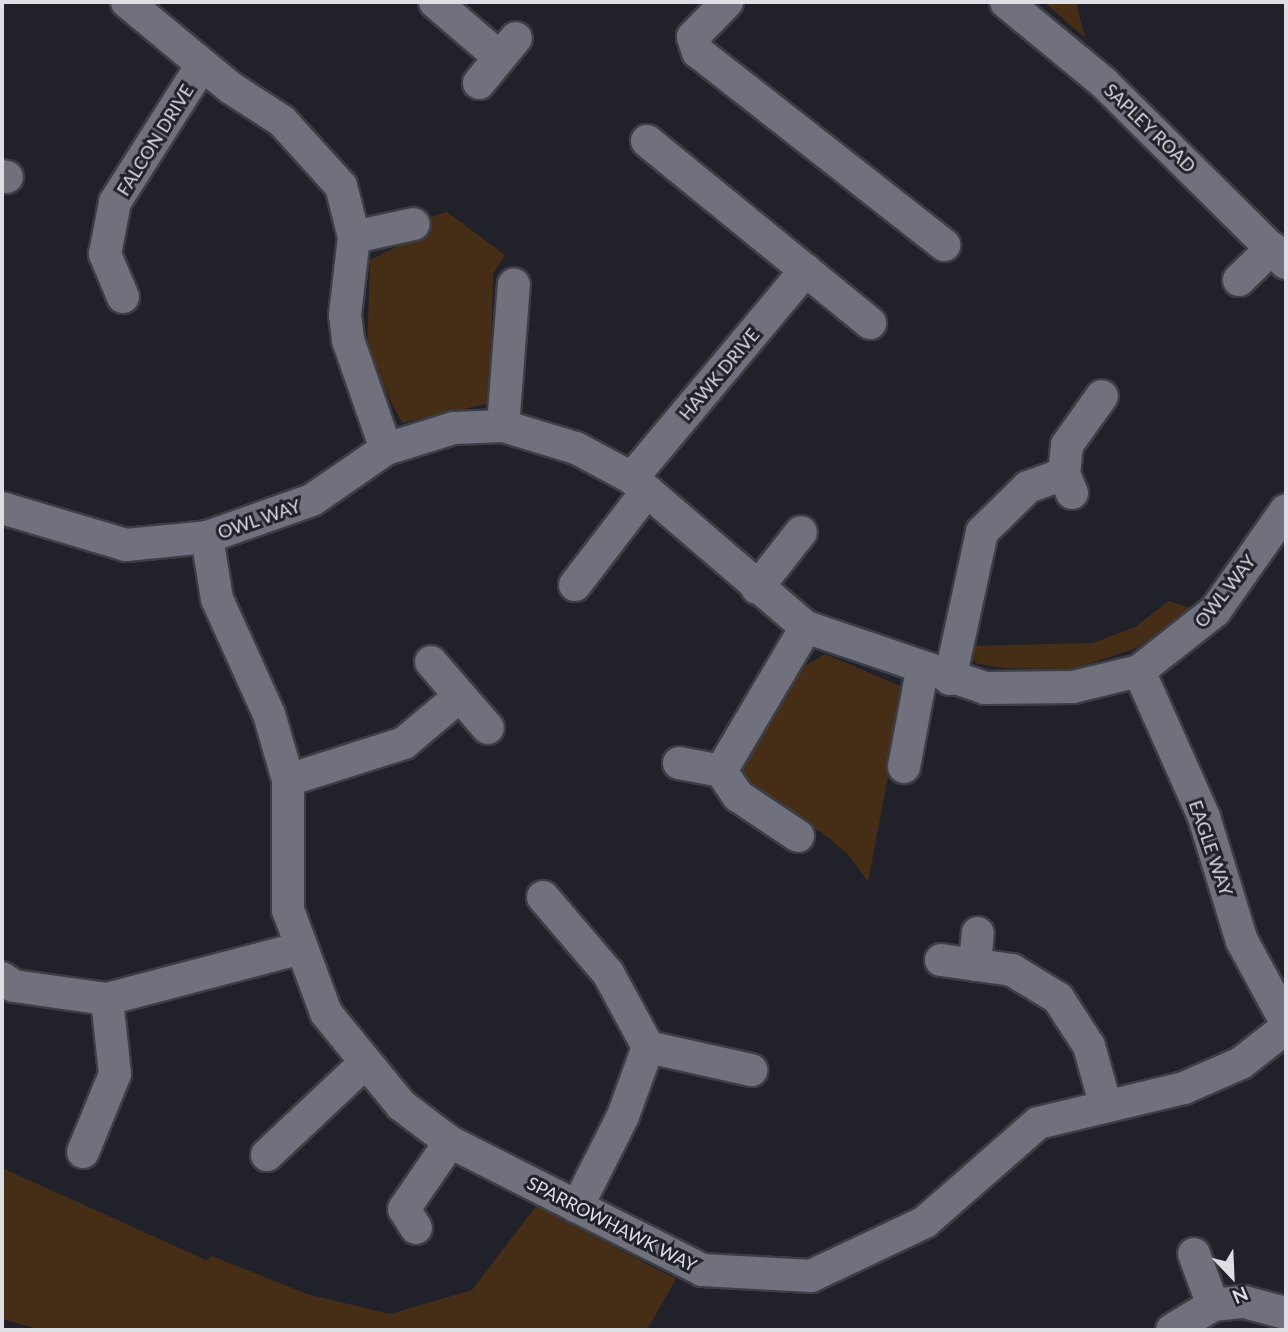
<!DOCTYPE html>
<html>
<head>
<meta charset="utf-8">
<style>
  body { margin:0 }
  #map { position:relative; width:1288px; height:1332px; overflow:hidden; background:#21212a; font-family:Lato,sans-serif }
  div>[style] { position:absolute }
  .green>* { inset:0; background:#452e15 }
  .roads { filter:drop-shadow(2px 0 #3d3e45) drop-shadow(-2px 0 #3d3e45) drop-shadow(0 2px #3d3e45) drop-shadow(0 -2px #3d3e45) }
  .minor>* { height:32px; margin:-16px; padding:0 16px; transform-origin:16px; border-radius:16px; background:#70717c }
  span { translate:-50% -50%; white-space:nowrap; text-align:center; line-height:1.15; -webkit-text-stroke:6px #21212a; paint-order:stroke }
  .street-label { font-size:18px; color:#dedee5 }
  .frame { position:absolute; inset:0; border:4px solid #dedee5; pointer-events:none }
  .north { position:absolute; left:1197px; top:1241px; width:70px; height:70px; -webkit-text-stroke:5px #21212a; paint-order:stroke; rotate:157deg; font-size:19px; font-weight:700; line-height:28px; text-align:center; color:#dedee5 }
  .north::after { content:''; display:block; margin:auto; width:24px; height:32px; background:#dedee5; clip-path:polygon(50% 0,100% 100%,50% 72%,0 100%) }
</style>
</head>
<body>
<div id="map">
  <div class="green">
    <div style="clip-path:polygon(1044px 2px,1076px 2px,1085px 38px)"></div>
    <div style="clip-path:polygon(447px 212px,505px 255px,493px 274px,490px 403px,402px 423px,367px 355px,370px 260px,428px 231px,424px 219px)"></div>
    <div style="clip-path:polygon(1169px 601px,1190px 608px,1137px 648px,1073px 669px,1005px 668px,978px 664px,969px 656px,969px 646px,1093px 643px,1135px 627px)"></div>
    <div style="clip-path:polygon(825px 654px,905px 688px,868px 882px,848px 854px,821px 832px,758px 802px,738px 763px,801px 668px)"></div>
    <div style="clip-path:polygon(2px 1168px,206px 1260px,212px 1256px,307px 1294px,390px 1314px,472px 1290px,536px 1206px,676px 1279px,647px 1330px,42px 1330px,2px 1319px)"></div>
  </div>
  <div class="roads">
    <div class="minor">
      <div style="left:127px;top:2px;width:135px;rotate:39.6deg"></div>
      <div style="left:231px;top:88px;width:61px;rotate:32.9deg"></div>
      <div style="left:282px;top:121px;width:88px;rotate:47.8deg"></div>
      <div style="left:341px;top:186px;width:53px;rotate:75.7deg"></div>
      <div style="left:354px;top:237px;width:79px;rotate:96.6deg"></div>
      <div style="left:345px;top:315px;width:25px;rotate:83deg"></div>
      <div style="left:348px;top:340px;width:115px;rotate:70.8deg"></div>
      <div style="left:435px;top:2px;width:83px;rotate:40.6deg"></div>
      <div style="left:727px;top:2px;width:49px;rotate:134.2deg"></div>
      <div style="left:693px;top:37px;width:16px;rotate:72deg"></div>
      <div style="left:698px;top:52px;width:313px;rotate:38.1deg"></div>
      <div style="left:1006px;top:2px;width:126px;rotate:39.5deg"></div>
      <div style="left:1103px;top:82px;width:257px;rotate:44.7deg"></div>
      <div style="left:479px;top:83px;width:58px;rotate:-50.6deg"></div>
      <div style="left:647px;top:141px;width:288px;rotate:39.2deg"></div>
      <div style="left:2px;top:176px;width:5px;rotate:11deg"></div>
      <div style="left:354px;top:237px;width:61px;rotate:-12.2deg"></div>
      <div style="left:1239px;top:280px;width:46px;rotate:-44.1deg"></div>
      <div style="left:123px;top:297px;width:47px;rotate:-112.7deg"></div>
      <div style="left:105px;top:254px;width:53px;rotate:-79.1deg"></div>
      <div style="left:115px;top:202px;width:162px;rotate:-57.6deg"></div>
      <div style="left:503px;top:426px;width:142px;rotate:-85.6deg"></div>
      <div style="left:632px;top:478px;width:271px;rotate:-50.1deg"></div>
      <div style="left:1072px;top:493px;width:21px;rotate:-113deg"></div>
      <div style="left:1064px;top:474px;width:29px;rotate:-84deg"></div>
      <div style="left:1067px;top:445px;width:60px;rotate:-54.5deg"></div>
      <div style="left:2px;top:508px;width:129px;rotate:16.6deg"></div>
      <div style="left:126px;top:545px;width:81px;rotate:-5.6deg"></div>
      <div style="left:207px;top:537px;width:111px;rotate:-19.4deg"></div>
      <div style="left:312px;top:500px;width:90px;rotate:-34.6deg"></div>
      <div style="left:386px;top:449px;width:71px;rotate:-17.2deg"></div>
      <div style="left:454px;top:428px;width:49px;rotate:-2.3deg"></div>
      <div style="left:503px;top:426px;width:76px;rotate:16.8deg"></div>
      <div style="left:576px;top:448px;width:64px;rotate:28.2deg"></div>
      <div style="left:632px;top:478px;width:229px;rotate:40.6deg"></div>
      <div style="left:806px;top:627px;width:189px;rotate:18.8deg"></div>
      <div style="left:985px;top:688px;width:88px;rotate:-0.7deg"></div>
      <div style="left:1073px;top:687px;width:68px;rotate:-13.6deg"></div>
      <div style="left:1139px;top:671px;width:97px;rotate:-38.3deg"></div>
      <div style="left:1215px;top:611px;width:123px;rotate:-54.9deg"></div>
      <div style="left:207px;top:537px;width:63px;rotate:80.8deg"></div>
      <div style="left:217px;top:599px;width:126px;rotate:65.7deg"></div>
      <div style="left:269px;top:714px;width:69px;rotate:73.9deg"></div>
      <div style="left:288px;top:780px;width:130px;rotate:90deg"></div>
      <div style="left:288px;top:910px;width:110px;rotate:69.7deg"></div>
      <div style="left:326px;top:1013px;width:119px;rotate:50.8deg"></div>
      <div style="left:401px;top:1105px;width:61px;rotate:37.1deg"></div>
      <div style="left:450px;top:1142px;width:283px;rotate:26.9deg"></div>
      <div style="left:702px;top:1270px;width:109px;rotate:3.2deg"></div>
      <div style="left:811px;top:1276px;width:126px;rotate:-25.3deg"></div>
      <div style="left:925px;top:1222px;width:150px;rotate:-41.2deg"></div>
      <div style="left:1038px;top:1123px;width:150px;rotate:-13.5deg"></div>
      <div style="left:1184px;top:1088px;width:62px;rotate:-23.7deg"></div>
      <div style="left:1241px;top:1063px;width:57px;rotate:-37.9deg"></div>
      <div style="left:575px;top:585px;width:118px;rotate:-52.5deg"></div>
      <div style="left:757px;top:588px;width:71px;rotate:-51.8deg"></div>
      <div style="left:431px;top:662px;width:87px;rotate:49.2deg"></div>
      <div style="left:1139px;top:671px;width:160px;rotate:66deg"></div>
      <div style="left:1204px;top:817px;width:130px;rotate:73deg"></div>
      <div style="left:1242px;top:941px;width:92px;rotate:61.5deg"></div>
      <div style="left:950px;top:679px;width:150px;rotate:-77.7deg"></div>
      <div style="left:982px;top:532px;width:64px;rotate:-44.4deg"></div>
      <div style="left:1028px;top:487px;width:38px;rotate:-20deg"></div>
      <div style="left:679px;top:763px;width:43px;rotate:10.8deg"></div>
      <div style="left:904px;top:767px;width:98px;rotate:-79.4deg"></div>
      <div style="left:288px;top:780px;width:122px;rotate:-17.7deg"></div>
      <div style="left:404px;top:743px;width:73px;rotate:-40deg"></div>
      <div style="left:798px;top:836px;width:72px;rotate:-146.3deg"></div>
      <div style="left:738px;top:796px;width:30px;rotate:-124deg"></div>
      <div style="left:721px;top:771px;width:167px;rotate:-59.4deg"></div>
      <div style="left:543px;top:897px;width:100px;rotate:49.5deg"></div>
      <div style="left:608px;top:973px;width:84px;rotate:61.6deg"></div>
      <div style="left:648px;top:1047px;width:106px;rotate:12.6deg"></div>
      <div style="left:941px;top:960px;width:72px;rotate:8deg"></div>
      <div style="left:1012px;top:970px;width:54px;rotate:31.3deg"></div>
      <div style="left:1058px;top:998px;width:57px;rotate:57.1deg"></div>
      <div style="left:1089px;top:1046px;width:59px;rotate:74.3deg"></div>
      <div style="left:975px;top:965px;width:32px;rotate:-85deg"></div>
      <div style="left:2px;top:978px;width:14px;rotate:34deg"></div>
      <div style="left:14px;top:986px;width:94px;rotate:8deg"></div>
      <div style="left:107px;top:999px;width:197px;rotate:-14.7deg"></div>
      <div style="left:83px;top:1152px;width:84px;rotate:-67.7deg"></div>
      <div style="left:115px;top:1074px;width:75px;rotate:-96.1deg"></div>
      <div style="left:267px;top:1155px;width:132px;rotate:-43.2deg"></div>
      <div style="left:577px;top:1207px;width:102px;rotate:-63.2deg"></div>
      <div style="left:623px;top:1116px;width:73px;rotate:-70.1deg"></div>
      <div style="left:416px;top:1228px;width:22px;rotate:-122deg"></div>
      <div style="left:404px;top:1209px;width:81px;rotate:-55.5deg"></div>
      <div style="left:1194px;top:1254px;width:54px;rotate:69.6deg"></div>
      <div style="left:1172px;top:1330px;width:48px;rotate:-31.4deg"></div>
      <div style="left:1213px;top:1305px;width:31px;rotate:-6deg"></div>
      <div style="left:1244px;top:1302px;width:43px;rotate:14.7deg"></div>
    </div>
  </div>
  <div class="street-label">
    <span style="left:1150px;top:128px;rotate:44deg">SAPLEY ROAD</span>
    <span style="left:155px;top:140px;rotate:-58deg">FALCON DRIVE</span>
    <span style="left:719px;top:374px;rotate:-50deg">HAWK DRIVE</span>
    <span style="left:259px;top:519px;rotate:-19deg">OWL WAY</span>
    <span style="left:1225px;top:591px;rotate:-52deg">OWL WAY</span>
    <span style="left:1211px;top:848px;rotate:71deg">EAGLE WAY</span>
    <span style="left:612px;top:1224px;rotate:27deg">SPARROWHAWK WAY</span>
  </div>
  <div class="frame"></div>
  <div class="north">N</div>
</div>
</body>
</html>
